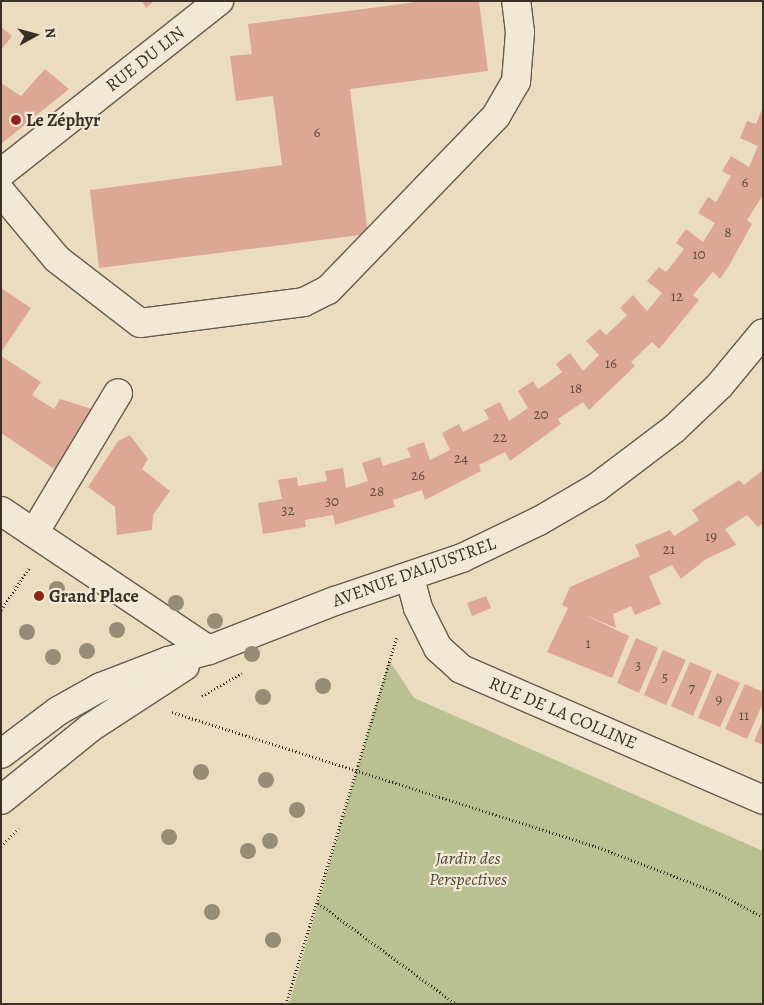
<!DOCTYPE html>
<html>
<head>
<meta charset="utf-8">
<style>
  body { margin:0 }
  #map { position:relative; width:764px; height:1005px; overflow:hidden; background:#ebdcbf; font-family:Alegreya,serif }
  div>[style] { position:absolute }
  .green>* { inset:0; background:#b9c091 }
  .building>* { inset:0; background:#dca893 }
  .path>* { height:3px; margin-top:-1.5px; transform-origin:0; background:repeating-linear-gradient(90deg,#3a3027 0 1px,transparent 0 3.5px) }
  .roads { filter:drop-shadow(1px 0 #665b4d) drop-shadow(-1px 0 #665b4d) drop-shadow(0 1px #665b4d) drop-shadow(0 -1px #665b4d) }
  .minor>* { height:28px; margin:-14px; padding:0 14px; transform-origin:14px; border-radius:14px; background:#f2e8d5 }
  .trees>* { width:16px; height:16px; margin:-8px; border-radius:50%; background:#978d77 }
  .dots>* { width:14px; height:14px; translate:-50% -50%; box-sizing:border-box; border:2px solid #f2e8d5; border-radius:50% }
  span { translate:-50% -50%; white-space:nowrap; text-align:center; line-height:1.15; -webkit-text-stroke:4.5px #f2e8d5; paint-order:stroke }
  .number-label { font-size:15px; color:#624e42 }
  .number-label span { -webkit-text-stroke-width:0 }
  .street-label { font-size:18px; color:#3a3027 }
  .poi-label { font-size:18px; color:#3a3027; font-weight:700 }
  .left { translate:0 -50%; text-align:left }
  .park-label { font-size:18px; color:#534d3c; font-style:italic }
  .frame { position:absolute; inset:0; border:2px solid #3a3027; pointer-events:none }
  .north { position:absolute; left:10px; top:10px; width:50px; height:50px; -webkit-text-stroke:4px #f2e8d5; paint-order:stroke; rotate:83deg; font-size:14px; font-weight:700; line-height:20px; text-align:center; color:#3a3027 }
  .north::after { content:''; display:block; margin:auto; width:18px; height:22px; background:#3a3027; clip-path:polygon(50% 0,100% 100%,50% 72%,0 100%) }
</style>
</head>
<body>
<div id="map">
  <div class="green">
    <div style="clip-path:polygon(389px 660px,414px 698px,763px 851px,763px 1004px,289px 1004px)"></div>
  </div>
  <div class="building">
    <div style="clip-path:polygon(142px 1px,154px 1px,146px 8px)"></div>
    <div style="clip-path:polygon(424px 1px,479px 1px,488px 71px,350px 89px,368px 234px,99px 268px,90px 190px,282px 165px,273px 96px,236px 101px,230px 56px,252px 54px,248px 24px)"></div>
    <div style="clip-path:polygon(1px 27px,12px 36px,1px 50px)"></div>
    <div style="clip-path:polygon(45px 69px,69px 89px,1px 144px,1px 83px,21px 96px)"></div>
    <div style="clip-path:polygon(763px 107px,763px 195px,747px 220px,752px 224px,730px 264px,720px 279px,713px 272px,693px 295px,699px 300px,659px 349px,652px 342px,631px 362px,635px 366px,589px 410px,583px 402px,558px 419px,561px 424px,510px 461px,505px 452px,479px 465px,481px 471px,425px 500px,422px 490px,393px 500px,395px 507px,335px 525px,333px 515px,305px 520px,306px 527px,263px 534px,258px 503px,282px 499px,278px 480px,297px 477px,298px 486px,327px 481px,325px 471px,343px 468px,346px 488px,368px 481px,362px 463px,380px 457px,383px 466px,411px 457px,407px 448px,424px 442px,430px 460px,450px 450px,442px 433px,459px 424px,463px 432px,489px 419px,484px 410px,500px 402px,509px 421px,528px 408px,518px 391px,533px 381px,538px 389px,550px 381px,562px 372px,556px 364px,570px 353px,583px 371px,599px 355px,586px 341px,600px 329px,606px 335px,617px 325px,627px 315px,620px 308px,633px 295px,647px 311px,662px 293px,647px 281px,659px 267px,666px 272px,675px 261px,684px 249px,676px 243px,686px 229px,703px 242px,715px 223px,698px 213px,708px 197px,716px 202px,731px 176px,722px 171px,731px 156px,749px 167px,758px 146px,740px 138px,747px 121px,756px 124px)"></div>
    <div style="clip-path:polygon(1px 288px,31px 308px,1px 352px)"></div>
    <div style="clip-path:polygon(1px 356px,41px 382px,32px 395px,54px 409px,60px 399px,92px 409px,87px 425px,56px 470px,1px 433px)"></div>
    <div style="clip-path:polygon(130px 435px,148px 459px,142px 469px,170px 491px,153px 515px,152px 530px,117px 535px,115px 507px,88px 487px,118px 441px)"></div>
    <div style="clip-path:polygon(763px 470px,763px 523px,758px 527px,747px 515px,725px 529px,736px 545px,706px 559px,681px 579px,672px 565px,649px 576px,661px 604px,635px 615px,631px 606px,613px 614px,616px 628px,583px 614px,629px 636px,612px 678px,547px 652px,568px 608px,562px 605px,570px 587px,640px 556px,635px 545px,670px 530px,674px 536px,699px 520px,692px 510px,739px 480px,744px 485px)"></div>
    <div style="clip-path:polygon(486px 596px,491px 608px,472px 616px,467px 603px)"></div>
    <div style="clip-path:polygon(636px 638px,658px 648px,639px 693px,617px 683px)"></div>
    <div style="clip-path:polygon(663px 650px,686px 660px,666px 705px,644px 695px)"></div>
    <div style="clip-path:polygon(690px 662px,712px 671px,693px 716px,671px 706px)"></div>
    <div style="clip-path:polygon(717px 673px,740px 683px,720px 727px,698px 718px)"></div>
    <div style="clip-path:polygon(745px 684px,763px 692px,763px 703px,747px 739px,725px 729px)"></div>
    <div style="clip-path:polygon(763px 720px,763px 745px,754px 741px)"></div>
  </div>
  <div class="path">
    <div style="left:1px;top:610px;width:52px;rotate:-56deg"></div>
    <div style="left:202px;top:696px;width:46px;rotate:-29.9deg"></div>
    <div style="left:172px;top:712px;width:444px;rotate:17.6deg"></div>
    <div style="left:595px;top:846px;width:129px;rotate:20.8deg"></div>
    <div style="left:716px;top:892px;width:53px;rotate:28deg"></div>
    <div style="left:1px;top:846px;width:25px;rotate:-45deg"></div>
    <div style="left:318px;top:903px;width:171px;rotate:36.2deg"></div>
    <div style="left:286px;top:1004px;width:383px;rotate:-73.2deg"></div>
  </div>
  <div class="roads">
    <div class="minor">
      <div style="left:1px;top:173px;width:278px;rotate:-38.3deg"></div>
      <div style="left:1px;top:192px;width:87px;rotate:50.1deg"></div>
      <div style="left:57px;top:259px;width:105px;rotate:37.6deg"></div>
      <div style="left:140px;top:323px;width:165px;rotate:-7.3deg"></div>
      <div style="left:304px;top:302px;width:27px;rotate:-27deg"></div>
      <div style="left:328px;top:290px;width:242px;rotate:-46deg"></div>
      <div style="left:496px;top:116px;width:39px;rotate:-60deg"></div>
      <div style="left:516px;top:82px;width:50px;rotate:-85.4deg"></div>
      <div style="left:520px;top:32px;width:31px;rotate:-97deg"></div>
      <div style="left:1px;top:511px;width:250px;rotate:33.8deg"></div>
      <div style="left:34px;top:533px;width:163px;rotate:-59deg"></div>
      <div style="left:410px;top:578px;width:31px;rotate:75deg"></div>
      <div style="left:418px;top:608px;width:45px;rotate:63.4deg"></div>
      <div style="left:438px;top:648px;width:31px;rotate:42deg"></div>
      <div style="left:461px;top:669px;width:329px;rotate:23.4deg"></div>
      <div style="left:1px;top:754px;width:71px;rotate:-37deg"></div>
      <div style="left:58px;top:711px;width:49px;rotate:-29.2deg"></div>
      <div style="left:101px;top:687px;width:72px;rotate:-21.2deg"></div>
      <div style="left:168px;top:661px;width:42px;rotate:-15deg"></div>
      <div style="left:209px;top:650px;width:135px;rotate:-21.3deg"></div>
      <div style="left:335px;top:601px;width:134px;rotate:-18.7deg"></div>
      <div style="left:462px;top:558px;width:85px;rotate:-25.7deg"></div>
      <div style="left:539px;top:521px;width:66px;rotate:-30.1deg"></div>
      <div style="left:596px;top:488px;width:98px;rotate:-37.1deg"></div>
      <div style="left:674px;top:429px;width:64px;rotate:-43.7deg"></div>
      <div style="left:720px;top:385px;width:67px;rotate:-50.4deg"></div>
      <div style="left:1px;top:800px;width:114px;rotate:-39deg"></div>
      <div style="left:90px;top:728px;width:113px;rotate:-33.1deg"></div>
    </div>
  </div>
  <div class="trees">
    <div style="left:57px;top:589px"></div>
    <div style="left:176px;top:603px"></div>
    <div style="left:215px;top:621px"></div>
    <div style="left:117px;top:630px"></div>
    <div style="left:27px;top:632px"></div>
    <div style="left:87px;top:651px"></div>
    <div style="left:252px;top:654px"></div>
    <div style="left:53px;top:657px"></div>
    <div style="left:323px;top:686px"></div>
    <div style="left:263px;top:697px"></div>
    <div style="left:201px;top:772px"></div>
    <div style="left:266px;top:780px"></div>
    <div style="left:297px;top:810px"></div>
    <div style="left:169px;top:837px"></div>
    <div style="left:270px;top:841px"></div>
    <div style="left:248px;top:851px"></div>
    <div style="left:212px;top:912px"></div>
    <div style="left:273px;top:940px"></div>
  </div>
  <div class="dots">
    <div style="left:16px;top:120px;background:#8f2418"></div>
    <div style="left:39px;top:596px;background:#8f2418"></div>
  </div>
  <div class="number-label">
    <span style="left:317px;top:133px">6</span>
    <span style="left:745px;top:183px">6</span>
    <span style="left:728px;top:233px">8</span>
    <span style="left:699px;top:255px">10</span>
    <span style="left:677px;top:297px">12</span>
    <span style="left:611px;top:364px">16</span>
    <span style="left:576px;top:389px">18</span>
    <span style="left:541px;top:415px">20</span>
    <span style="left:500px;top:438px">22</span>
    <span style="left:461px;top:459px">24</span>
    <span style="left:418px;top:476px">26</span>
    <span style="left:377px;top:492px">28</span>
    <span style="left:332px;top:502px">30</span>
    <span style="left:288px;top:511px">32</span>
    <span style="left:711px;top:537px">19</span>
    <span style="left:669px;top:550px">21</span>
    <span style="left:588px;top:644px">1</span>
    <span style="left:638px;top:666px">3</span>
    <span style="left:665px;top:678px">5</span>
    <span style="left:692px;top:689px">7</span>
    <span style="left:719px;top:700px">9</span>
    <span style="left:744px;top:716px">11</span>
  </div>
  <div class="street-label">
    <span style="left:145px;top:59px;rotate:-38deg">RUE DU LIN</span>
    <span style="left:414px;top:572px;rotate:-20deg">AVENUE D'ALJUSTREL</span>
    <span style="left:563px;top:713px;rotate:23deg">RUE DE LA COLLINE</span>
  </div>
  <div class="poi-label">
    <span class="left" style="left:26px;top:120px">Le Zéphyr</span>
    <span class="left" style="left:49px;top:596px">Grand Place</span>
  </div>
  <div class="park-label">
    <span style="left:468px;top:869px">Jardin des<br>Perspectives</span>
  </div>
  <div class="frame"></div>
  <div class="north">N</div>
</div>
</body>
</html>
